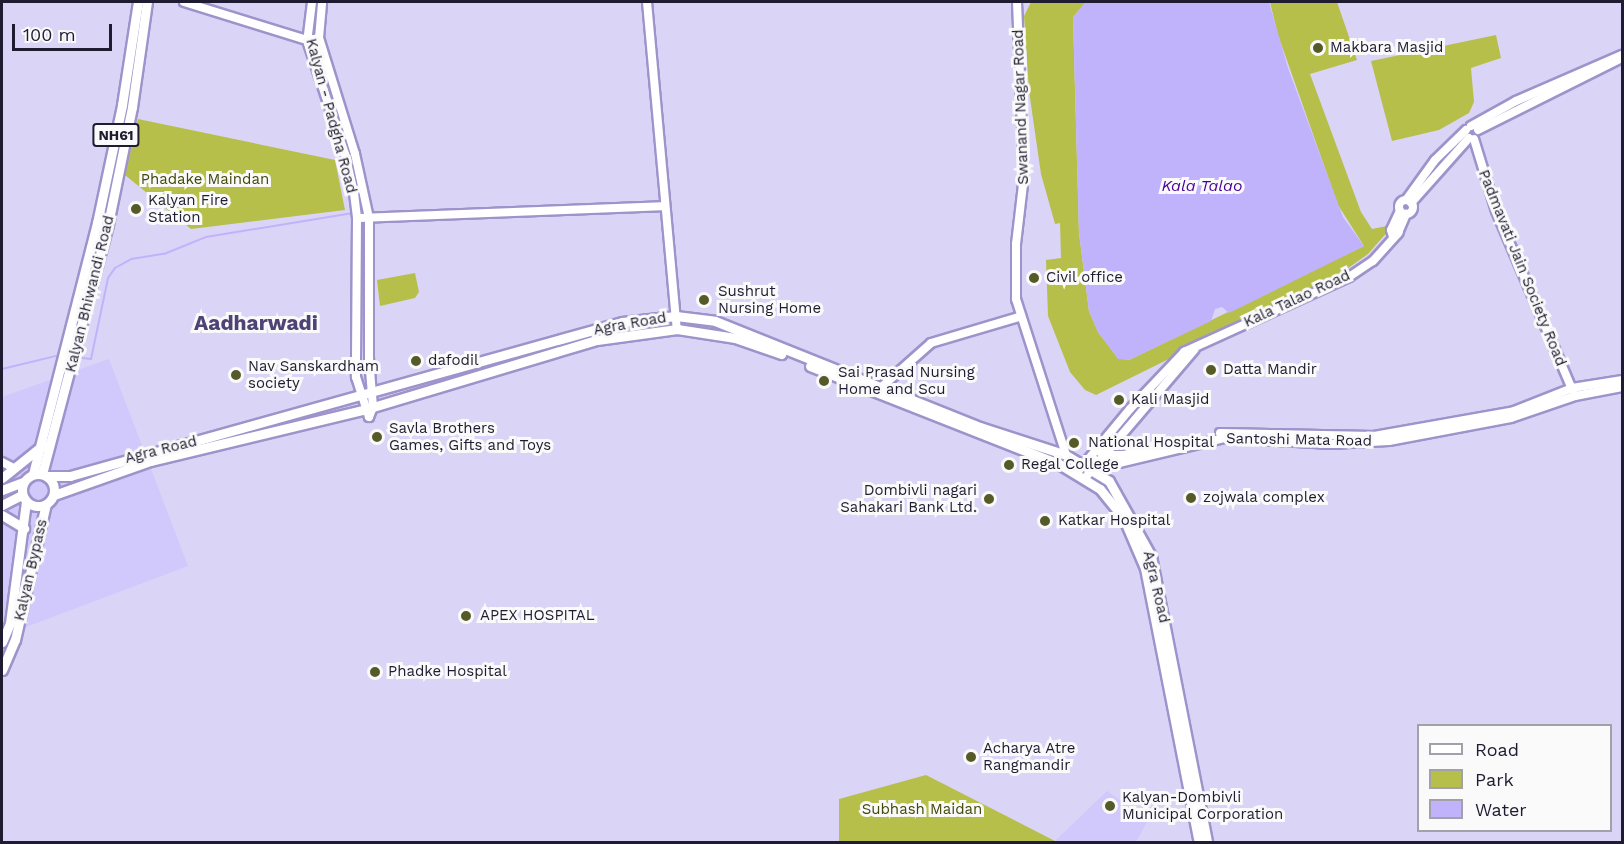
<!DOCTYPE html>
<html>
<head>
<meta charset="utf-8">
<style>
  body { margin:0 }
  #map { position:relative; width:1624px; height:844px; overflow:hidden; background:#dad4f7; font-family:"Work Sans",sans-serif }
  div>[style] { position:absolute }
  .built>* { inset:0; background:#d1c8fc }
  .green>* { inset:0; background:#b7bf4b }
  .water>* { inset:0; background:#c1b3fb }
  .stream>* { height:2px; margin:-1px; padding:0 1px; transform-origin:1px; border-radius:1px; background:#c1b3fb }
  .roads { filter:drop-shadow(2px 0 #9e93ca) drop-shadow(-2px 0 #9e93ca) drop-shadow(0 2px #9e93ca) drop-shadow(0 -2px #9e93ca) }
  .tertiary>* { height:8px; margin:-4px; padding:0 4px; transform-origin:4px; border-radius:4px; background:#fff }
  .tertiary>.ring { margin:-4px; padding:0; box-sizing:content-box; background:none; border:8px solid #fff; border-radius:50% }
  .secondary>* { height:8px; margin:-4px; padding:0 4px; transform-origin:4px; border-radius:4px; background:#fff }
  .primary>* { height:9px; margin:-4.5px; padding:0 4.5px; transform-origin:4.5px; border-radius:4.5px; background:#fff }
  .trunk>* { height:9px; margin:-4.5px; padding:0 4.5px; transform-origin:4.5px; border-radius:4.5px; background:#fff }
  .trunk>.ring { margin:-4.5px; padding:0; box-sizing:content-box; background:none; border:9px solid #fff; border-radius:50% }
  .dots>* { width:16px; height:16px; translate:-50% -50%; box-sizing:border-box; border:3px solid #fafafa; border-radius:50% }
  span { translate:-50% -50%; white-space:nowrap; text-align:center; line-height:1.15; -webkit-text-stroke:6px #fafafa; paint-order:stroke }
  .shield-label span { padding:2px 4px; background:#fafafa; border:2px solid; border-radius:4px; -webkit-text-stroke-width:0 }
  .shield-label { font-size:14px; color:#1f1b30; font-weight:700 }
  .poi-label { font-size:15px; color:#1f1b30 }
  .left { translate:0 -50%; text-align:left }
  .right { translate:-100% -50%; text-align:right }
  .street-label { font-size:15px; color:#1f1b30 }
  .park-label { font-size:15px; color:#44480a }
  .water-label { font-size:16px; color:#470097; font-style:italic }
  .district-label { font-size:21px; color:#4e4374; font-weight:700 }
  .frame { position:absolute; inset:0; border:3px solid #1f1b30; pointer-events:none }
  .legend { position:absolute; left:1417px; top:724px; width:195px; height:108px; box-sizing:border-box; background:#fafafa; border:2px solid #a2a1a9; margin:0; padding:8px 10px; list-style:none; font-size:18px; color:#1f1b30 }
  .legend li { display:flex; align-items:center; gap:12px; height:30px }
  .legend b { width:30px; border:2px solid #a2a1a9 }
  .scale { position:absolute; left:12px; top:24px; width:100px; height:27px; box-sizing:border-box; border:3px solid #1f1b30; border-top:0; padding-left:8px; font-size:18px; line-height:21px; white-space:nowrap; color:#1f1b30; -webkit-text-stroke:4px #fafafa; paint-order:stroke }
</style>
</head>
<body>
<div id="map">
  <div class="built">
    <div style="clip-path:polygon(109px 359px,188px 566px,2px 636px,2px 397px)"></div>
    <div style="clip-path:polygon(1107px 791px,1148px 820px,1136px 842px,1054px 842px)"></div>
  </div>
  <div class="green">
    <div style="clip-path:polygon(1031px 2px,1086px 2px,1073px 17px,1079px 233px,1089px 311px,1098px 332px,1118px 358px,1129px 360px,1364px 246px,1338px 205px,1278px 35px,1270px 2px,1337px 2px,1357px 60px,1310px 74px,1361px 212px,1372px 229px,1387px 226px,1389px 230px,1368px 254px,1337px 276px,1096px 395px,1085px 390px,1070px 372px,1048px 316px,1046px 260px,1061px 258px,1060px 223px,1055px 224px,1041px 174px,1029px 91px,1024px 16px)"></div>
    <div style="clip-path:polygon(1496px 35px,1501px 58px,1471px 68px,1474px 102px,1469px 113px,1439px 130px,1392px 141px,1371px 61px)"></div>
    <div style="clip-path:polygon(138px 119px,335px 160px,345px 210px,191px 229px,125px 175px)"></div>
    <div style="clip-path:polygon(415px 273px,419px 292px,415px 298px,380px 306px,377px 280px)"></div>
    <div style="clip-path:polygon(926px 775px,1055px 841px,839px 842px,839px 799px)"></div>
  </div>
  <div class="water">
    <div style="clip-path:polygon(1086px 2px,1269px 2px,1288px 68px,1343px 217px,1364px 246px,1229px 313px,1222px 307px,1215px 309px,1211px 321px,1129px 360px,1118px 359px,1098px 332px,1089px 311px,1079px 233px,1073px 17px)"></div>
  </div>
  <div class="stream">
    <div style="left:74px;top:357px;width:17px;rotate:7deg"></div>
    <div style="left:91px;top:359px;width:83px;rotate:-78.1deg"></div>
    <div style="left:108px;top:278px;width:12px;rotate:-55deg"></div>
    <div style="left:115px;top:268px;width:18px;rotate:-29deg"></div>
    <div style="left:131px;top:259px;width:33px;rotate:-9deg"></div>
    <div style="left:164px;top:254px;width:45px;rotate:-22deg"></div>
    <div style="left:206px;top:237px;width:149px;rotate:-9.3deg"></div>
    <div style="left:2px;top:369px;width:60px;rotate:-13.6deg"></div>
  </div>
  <div class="roads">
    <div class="tertiary">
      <div style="left:184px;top:2px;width:129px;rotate:17.2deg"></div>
      <div style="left:307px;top:40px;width:12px;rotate:-9deg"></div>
      <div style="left:647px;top:2px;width:328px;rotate:84.8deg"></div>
      <div style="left:1471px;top:126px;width:51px;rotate:-29.1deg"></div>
      <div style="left:1516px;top:101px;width:116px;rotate:-23.5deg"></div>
      <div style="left:1478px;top:130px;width:161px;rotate:-26.6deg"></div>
      <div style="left:1474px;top:139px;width:75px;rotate:73deg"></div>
      <div style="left:1496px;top:211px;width:199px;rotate:66.9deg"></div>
      <div style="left:1406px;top:200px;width:49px;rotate:-54.1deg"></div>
      <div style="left:1435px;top:160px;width:43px;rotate:-44.1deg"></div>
      <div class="ring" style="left:1399px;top:200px;width:6px;height:6px"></div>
      <div style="left:1411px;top:203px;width:87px;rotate:-48.3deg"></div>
      <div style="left:357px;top:218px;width:307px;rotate:-2.2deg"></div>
      <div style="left:1393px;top:237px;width:7px;rotate:-106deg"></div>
      <div style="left:1391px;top:230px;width:21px;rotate:-65deg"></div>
      <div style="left:2px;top:462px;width:11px;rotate:27deg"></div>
      <div style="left:1076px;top:474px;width:85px;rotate:-50.3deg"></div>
      <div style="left:1130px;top:409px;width:79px;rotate:-46.5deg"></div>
      <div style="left:1184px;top:352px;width:181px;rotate:-24.4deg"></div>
      <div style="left:1349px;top:277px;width:29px;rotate:-34deg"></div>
      <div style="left:1373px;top:261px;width:38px;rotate:-48deg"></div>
      <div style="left:1398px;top:233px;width:21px;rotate:-67deg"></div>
      <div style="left:1084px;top:479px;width:170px;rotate:-49.5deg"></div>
    </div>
    <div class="secondary">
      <div style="left:312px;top:2px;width:38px;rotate:97deg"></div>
      <div style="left:307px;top:40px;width:120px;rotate:71.6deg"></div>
      <div style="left:345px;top:154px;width:40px;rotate:77deg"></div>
      <div style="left:354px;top:193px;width:25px;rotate:83deg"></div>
      <div style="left:357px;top:218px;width:159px;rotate:90.4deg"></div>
      <div style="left:356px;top:377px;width:42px;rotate:72deg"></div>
      <div style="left:369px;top:417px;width:11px;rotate:-68deg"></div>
      <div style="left:373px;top:407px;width:49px;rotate:-94.7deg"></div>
      <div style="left:369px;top:358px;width:140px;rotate:-90deg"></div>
      <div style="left:369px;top:218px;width:66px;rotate:-102.3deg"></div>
      <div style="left:355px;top:154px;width:121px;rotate:-107.2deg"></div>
      <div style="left:319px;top:38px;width:36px;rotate:-85deg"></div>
      <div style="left:1017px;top:2px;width:174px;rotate:87.7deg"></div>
      <div style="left:1024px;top:176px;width:68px;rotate:96.7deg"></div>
      <div style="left:1016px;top:244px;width:55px;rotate:90deg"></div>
      <div style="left:1016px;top:299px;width:164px;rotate:72.2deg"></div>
      <div style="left:877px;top:391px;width:72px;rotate:-41.6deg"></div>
      <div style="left:931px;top:343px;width:92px;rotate:-16.5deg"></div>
      <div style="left:1220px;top:433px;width:154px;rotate:1.1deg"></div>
      <div style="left:1374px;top:436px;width:142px;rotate:-10.1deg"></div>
      <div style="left:1514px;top:411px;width:62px;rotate:-21.6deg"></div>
      <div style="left:1572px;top:388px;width:51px;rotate:-9.1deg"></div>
      <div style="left:1097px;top:450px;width:9px;rotate:36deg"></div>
      <div style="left:1104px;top:455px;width:20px"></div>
      <div style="left:1124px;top:455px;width:52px;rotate:-13.2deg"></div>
      <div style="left:1091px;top:457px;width:9px;rotate:36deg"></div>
      <div style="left:1098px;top:462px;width:21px;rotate:3deg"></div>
      <div style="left:1119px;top:463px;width:109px;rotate:-13.3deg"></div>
      <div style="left:1225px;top:438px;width:106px;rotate:3.2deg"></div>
      <div style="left:1331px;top:444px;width:58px;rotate:-3deg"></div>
      <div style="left:1389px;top:441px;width:124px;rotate:-10.7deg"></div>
      <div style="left:1511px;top:418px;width:68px;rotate:-19deg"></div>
      <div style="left:1575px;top:396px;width:48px;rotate:-10.8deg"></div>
    </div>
    <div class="primary">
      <div style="left:810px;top:366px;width:268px;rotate:21.5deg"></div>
      <div style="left:1059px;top:464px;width:48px;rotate:31.4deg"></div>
      <div style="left:1100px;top:489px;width:38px;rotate:51deg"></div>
      <div style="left:1124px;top:519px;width:53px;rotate:66.8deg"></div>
      <div style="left:1145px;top:568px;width:279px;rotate:78.9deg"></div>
      <div style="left:48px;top:476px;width:22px"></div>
      <div style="left:70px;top:476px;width:573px;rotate:-15.59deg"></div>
      <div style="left:622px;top:322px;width:54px;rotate:-6.3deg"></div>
      <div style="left:676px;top:316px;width:39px;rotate:7deg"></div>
      <div style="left:715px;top:321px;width:285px;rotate:21.8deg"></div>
      <div style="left:980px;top:427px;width:90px;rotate:18deg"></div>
      <div style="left:1066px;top:455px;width:50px;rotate:31.2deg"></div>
      <div style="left:1109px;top:481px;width:86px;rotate:60.8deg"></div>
      <div style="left:1151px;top:556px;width:291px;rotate:78.9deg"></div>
      <div style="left:54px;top:495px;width:102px;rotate:-19.5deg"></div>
      <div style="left:150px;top:461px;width:219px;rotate:-13.5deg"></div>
      <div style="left:363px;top:410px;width:244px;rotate:-16.7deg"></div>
      <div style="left:597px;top:340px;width:81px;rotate:-7.8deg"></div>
      <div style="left:677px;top:329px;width:59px;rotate:8.8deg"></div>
      <div style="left:735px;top:338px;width:49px;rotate:19.2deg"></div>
      <div style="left:2px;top:642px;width:21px;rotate:-67deg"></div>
      <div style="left:10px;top:623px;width:122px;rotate:-82.5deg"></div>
      <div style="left:2px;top:670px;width:33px;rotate:-67deg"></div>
      <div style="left:15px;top:640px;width:139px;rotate:-77.2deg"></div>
    </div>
    <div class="trunk">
      <div class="ring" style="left:22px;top:474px;width:23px;height:23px"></div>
      <div style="left:33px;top:474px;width:259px;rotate:-75.7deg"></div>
      <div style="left:97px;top:223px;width:121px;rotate:-78deg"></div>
      <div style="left:122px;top:105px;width:104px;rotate:-81.2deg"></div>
      <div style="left:42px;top:474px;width:259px;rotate:-75.2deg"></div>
      <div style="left:108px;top:224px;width:119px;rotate:-78.4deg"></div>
      <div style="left:132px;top:107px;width:106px;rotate:-81.9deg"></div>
      <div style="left:2px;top:478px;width:53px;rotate:-38.8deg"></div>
      <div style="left:2px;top:490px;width:22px;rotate:-21deg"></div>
      <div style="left:2px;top:505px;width:22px;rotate:-27deg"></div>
      <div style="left:2px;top:515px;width:26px;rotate:31deg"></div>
    </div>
  </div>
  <div class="dots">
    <div style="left:1318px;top:48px;background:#565a28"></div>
    <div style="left:136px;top:209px;background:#565a28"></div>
    <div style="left:1034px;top:278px;background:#565a28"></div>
    <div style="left:704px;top:300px;background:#565a28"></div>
    <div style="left:416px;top:361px;background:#565a28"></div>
    <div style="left:1211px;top:370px;background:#565a28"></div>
    <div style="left:236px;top:375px;background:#565a28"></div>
    <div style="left:824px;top:381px;background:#565a28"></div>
    <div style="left:1119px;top:400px;background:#565a28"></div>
    <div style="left:377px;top:437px;background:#565a28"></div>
    <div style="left:1074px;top:443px;background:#565a28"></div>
    <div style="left:1009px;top:465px;background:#565a28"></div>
    <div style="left:1191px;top:498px;background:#565a28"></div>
    <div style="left:989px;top:499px;background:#565a28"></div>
    <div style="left:1045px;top:521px;background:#565a28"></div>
    <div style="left:466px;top:616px;background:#565a28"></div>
    <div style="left:375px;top:672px;background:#565a28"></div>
    <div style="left:971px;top:757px;background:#565a28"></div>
    <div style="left:1110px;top:806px;background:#565a28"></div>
  </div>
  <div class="shield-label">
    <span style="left:116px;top:135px">NH61</span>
  </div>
  <div class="poi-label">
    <span class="left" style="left:1330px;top:48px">Makbara Masjid</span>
    <span class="left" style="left:148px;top:209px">Kalyan Fire<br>Station</span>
    <span class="left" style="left:1046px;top:278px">Civil office</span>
    <span class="left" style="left:718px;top:300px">Sushrut<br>Nursing Home</span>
    <span class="left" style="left:428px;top:361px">dafodil</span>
    <span class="left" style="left:248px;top:375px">Nav Sanskardham<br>society</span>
    <span class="left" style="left:1223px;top:370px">Datta Mandir</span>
    <span class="left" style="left:838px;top:381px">Sai Prasad Nursing<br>Home and Scu</span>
    <span class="left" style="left:1131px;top:400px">Kali Masjid</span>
    <span class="left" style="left:389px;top:437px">Savla Brothers<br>Games, Gifts and Toys</span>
    <span class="left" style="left:1088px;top:443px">National Hospital</span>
    <span class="left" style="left:1021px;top:465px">Regal College</span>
    <span class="right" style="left:977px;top:499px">Dombivli nagari<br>Sahakari Bank Ltd.</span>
    <span class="left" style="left:1203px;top:498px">zojwala complex</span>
    <span class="left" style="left:1058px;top:521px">Katkar Hospital</span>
    <span class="left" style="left:480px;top:616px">APEX HOSPITAL</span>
    <span class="left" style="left:388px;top:672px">Phadke Hospital</span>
    <span class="left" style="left:983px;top:757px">Acharya Atre<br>Rangmandir</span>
    <span class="left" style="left:1122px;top:806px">Kalyan-Dombivli<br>Municipal Corporation</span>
  </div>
  <div class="street-label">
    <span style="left:1021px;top:107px;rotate:-92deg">Swanand Nagar Road</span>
    <span style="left:331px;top:116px;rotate:75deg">Kalyan - Padgha Road</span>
    <span style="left:1522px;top:268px;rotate:68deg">Padmavati Jain Society Road</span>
    <span style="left:90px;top:294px;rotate:-76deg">Kalyan Bhiwandi Road</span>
    <span style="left:1297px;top:299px;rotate:-25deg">Kala Talao Road</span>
    <span style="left:630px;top:324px;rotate:-10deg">Agra Road</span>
    <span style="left:1299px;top:440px;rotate:1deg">Santoshi Mata Road</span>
    <span style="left:161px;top:450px;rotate:-14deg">Agra Road</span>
    <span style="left:31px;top:570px;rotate:-77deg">Kalyan Bypass</span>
    <span style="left:1156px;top:587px;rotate:77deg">Agra Road</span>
  </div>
  <div class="park-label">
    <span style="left:205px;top:180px">Phadake Maindan</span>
    <span style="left:922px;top:810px">Subhash Maidan</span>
  </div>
  <div class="water-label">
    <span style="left:1202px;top:186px">Kala Talao</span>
  </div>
  <div class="district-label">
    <span style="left:256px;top:323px">Aadharwadi</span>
  </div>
  <div class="frame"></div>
  <ul class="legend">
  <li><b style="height:8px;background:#fff"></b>Road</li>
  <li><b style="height:16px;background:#b7bf4b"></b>Park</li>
  <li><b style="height:16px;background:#c1b3fb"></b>Water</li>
  </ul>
  <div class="scale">100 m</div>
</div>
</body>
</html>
